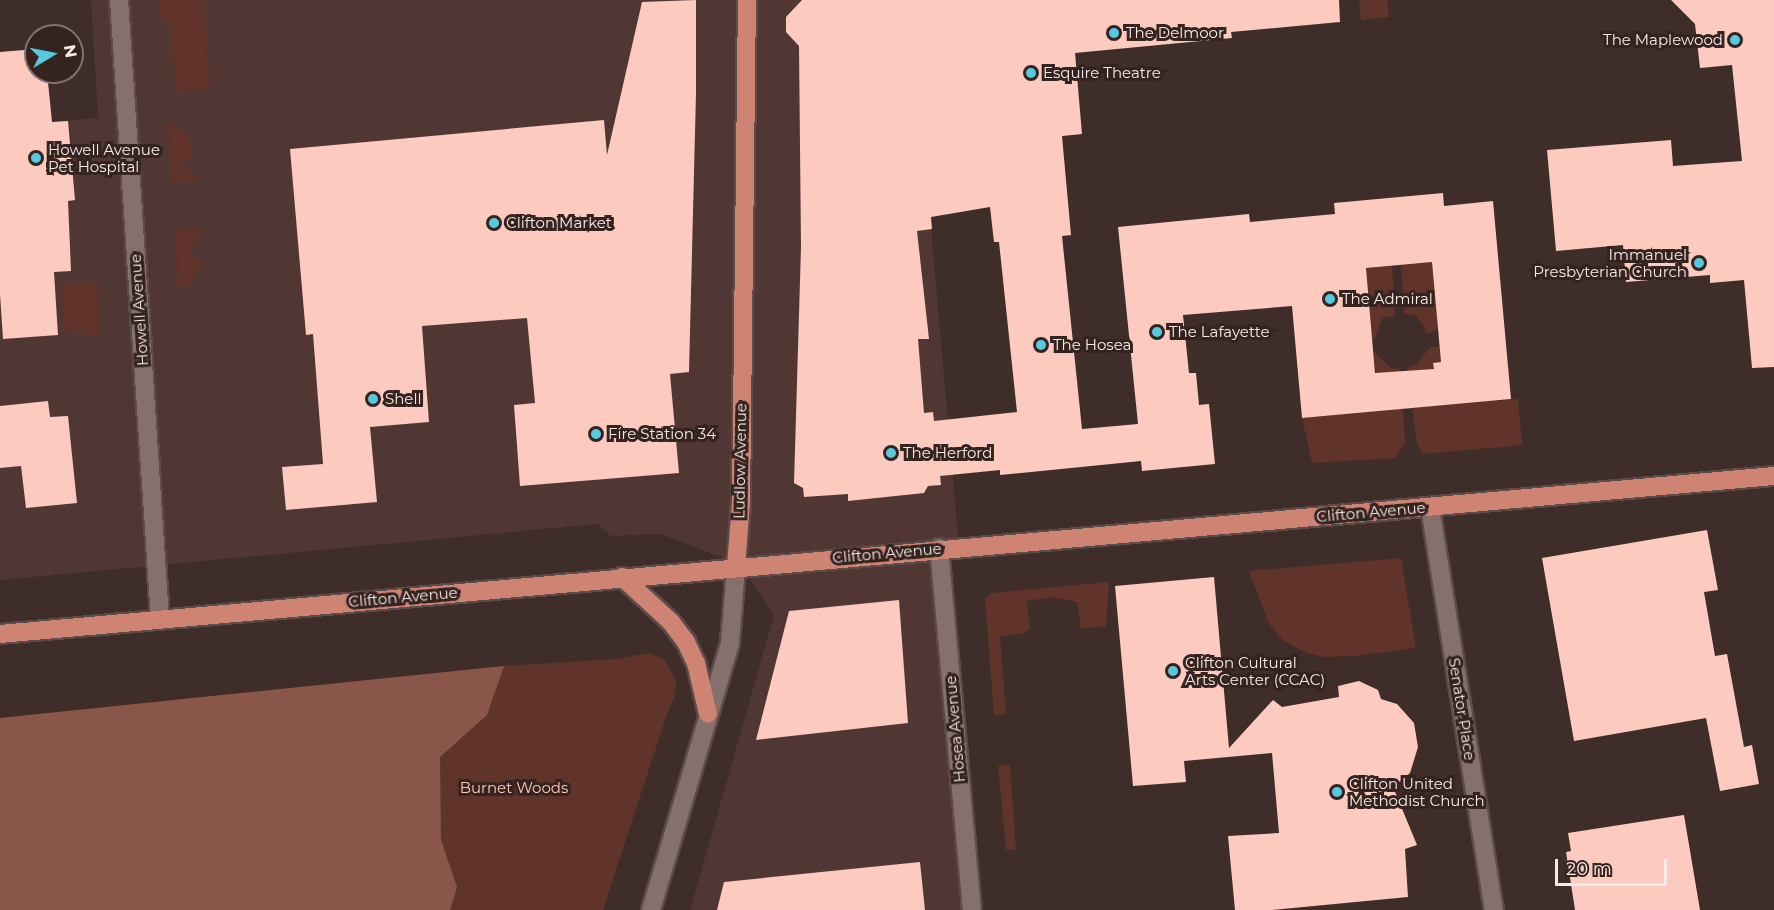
<!DOCTYPE html>
<html>
<head>
<meta charset="utf-8">
<style>
  body { margin:0 }
  #map { position:relative; width:1774px; height:910px; overflow:hidden; background:#3f2d29; font-family:Montserrat,sans-serif }
  div>[style] { position:absolute }
  .built>* { inset:0; background:#503733 }
  .green>* { inset:0; background:#60342a }
  .forest>* { inset:0; background:#8b564a }
  .building>* { inset:0; background:#fccabf }
  .roads { filter:drop-shadow(2px 0 #5b4c49) drop-shadow(-2px 0 #5b4c49) drop-shadow(0 2px #5b4c49) drop-shadow(0 -2px #5b4c49) }
  .minor>* { height:18px; margin:-9px; padding:0 9px; transform-origin:9px; border-radius:9px; background:#85706b }
  .major>* { height:18px; margin:-9px; padding:0 9px; transform-origin:9px; border-radius:9px; background:#ce8373 }
  .dots>* { width:16px; height:16px; translate:-50% -50%; box-sizing:border-box; border:3px solid #35231f; border-radius:50% }
  span { translate:-50% -50%; white-space:nowrap; text-align:center; line-height:1.15; -webkit-text-stroke:6px #35231f; paint-order:stroke }
  .poi-label { font-size:15px; color:#f6eae7 }
  .left { translate:0 -50%; text-align:left }
  .right { translate:-100% -50%; text-align:right }
  .street-label { font-size:15px; color:#f6eae7 }
  .park-label { font-size:15px; color:#fec9bd }
  .north { position:absolute; left:24px; top:24px; width:60px; height:60px; box-sizing:border-box; background:#35231f; border:2px solid #82736f; border-radius:50%; rotate:80deg; font-size:16px; font-weight:700; line-height:24px; text-align:center; color:#f6eae7 }
  .north::after { content:''; display:block; margin:auto; width:21px; height:27px; background:#56c9e1; clip-path:polygon(50% 0,100% 100%,50% 72%,0 100%) }
  .scale { position:absolute; left:1555px; top:859px; width:112px; height:27px; box-sizing:border-box; border:3px solid #f6eae7; border-top:0; padding-left:8px; font-size:18px; line-height:21px; white-space:nowrap; color:#f6eae7; -webkit-text-stroke:4px #35231f; paint-order:stroke }
</style>
</head>
<body>
<div id="map">
  <div class="built">
    <div style="clip-path:polygon(91px 0,1071px 0,1082px 134px,924px 149px,959px 547px,940px 548px,972px 910px,690px 910px,774px 615px,740px 564px,661px 534px,611px 536px,597px 524px,0 580px,0 127px,98px 118px)"></div>
  </div>
  <div class="green">
    <div style="clip-path:polygon(160px 0,204px 0,210px 89px,175px 92px,170px 21px,162px 21px)"></div>
    <div style="clip-path:polygon(1359px 0,1387px 0,1389px 17px,1361px 20px)"></div>
    <div style="clip-path:polygon(168px 126px,176px 126px,189px 135px,194px 158px,177px 160px,201px 180px,172px 183px)"></div>
    <div style="clip-path:polygon(203px 228px,190px 252px,204px 264px,188px 286px,178px 287px,175px 230px)"></div>
    <div style="clip-path:polygon(1432px 262px,1438px 330px,1426px 334px,1424px 326px,1415px 315px,1404px 313px,1401px 265px)"></div>
    <div style="clip-path:polygon(1392px 266px,1395px 315px,1382px 318px,1375px 339px,1372px 340px,1366px 268px)"></div>
    <div style="clip-path:polygon(97px 282px,100px 334px,96px 337px,64px 329px,61px 285px)"></div>
    <div style="clip-path:polygon(1430px 347px,1439px 347px,1441px 362px,1434px 363px,1438px 406px,1518px 399px,1522px 445px,1423px 454px,1417px 443px,1407px 368px,1417px 364px)"></div>
    <div style="clip-path:polygon(1373px 351px,1391px 368px,1400px 369px,1405px 443px,1395px 458px,1312px 463px,1302px 418px,1384px 411px,1381px 373px,1376px 373px)"></div>
    <div style="clip-path:polygon(1401px 558px,1416px 648px,1355px 656px,1323px 657px,1302px 651px,1283px 640px,1269px 624px,1249px 571px)"></div>
    <div style="clip-path:polygon(1109px 582px,1106px 627px,1081px 628px,1077px 602px,1051px 597px,1027px 601px,1030px 629px,1022px 634px,1000px 636px,1006px 714px,994px 715px,985px 598px,992px 593px)"></div>
    <div style="clip-path:polygon(649px 653px,664px 659px,676px 680px,675px 695px,666px 717px,603px 910px,0 910px,0 718px,504px 666px,616px 659px)"></div>
    <div style="clip-path:polygon(1010px 765px,1016px 850px,1006px 850px,998px 766px)"></div>
  </div>
  <div class="forest">
    <div style="clip-path:polygon(504px 666px,487px 715px,440px 757px,441px 840px,457px 887px,450px 910px,0 910px,0 718px)"></div>
  </div>
  <div class="building">
    <div style="clip-path:polygon(696px 0,696px 93px,689px 372px,670px 374px,679px 473px,520px 486px,514px 405px,535px 403px,527px 318px,422px 326px,429px 422px,370px 427px,377px 502px,286px 510px,282px 467px,323px 464px,313px 334px,306px 335px,290px 149px,604px 120px,607px 155px,642px 2px)"></div>
    <div style="clip-path:polygon(evenodd,802px 0,1339px 0,1340px 22px,1231px 32px,1232px 38px,1075px 53px,1082px 134px,1062px 136px,1071px 235px,1062px 236px,1082px 429px,1138px 424px,1118px 227px,1249px 214px,1250px 222px,1335px 214px,1334px 203px,1443px 193px,1444px 206px,1493px 201px,1511px 399px,1302px 418px,1292px 306px,1183px 315px,1189px 373px,1196px 373px,1199px 405px,1209px 404px,1215px 464px,1142px 471px,1141px 461px,1000px 475px,1000px 470px,940px 476px,941px 485px,928px 486px,924px 493px,848px 501px,848px 494px,804px 497px,803px 488px,794px 483px,801px 247px,799px 46px,786px 32px,786px 17px,802px 0,990px 207px,994px 242px,999px 242px,1017px 412px,934px 421px,933px 412px,924px 413px,918px 339px,929px 339px,917px 231px,932px 229px,931px 217px,990px 207px,802px 0,1432px 262px,1441px 362px,1433px 363px,1434px 369px,1375px 373px,1366px 268px,1432px 262px)"></div>
    <div style="clip-path:polygon(1671px 0,1774px 0,1774px 367px,1752px 368px,1744px 280px,1710px 283px,1710px 275px,1626px 282px,1623px 245px,1556px 251px,1547px 150px,1671px 140px,1673px 166px,1742px 161px,1732px 65px,1700px 68px,1695px 24px)"></div>
    <div style="clip-path:polygon(36px 49px,36px 72px,47px 72px,52px 122px,68px 121px,75px 200px,68px 201px,71px 271px,54px 272px,58px 335px,3px 339px,0 294px,0 52px)"></div>
    <div style="clip-path:polygon(48px 401px,50px 417px,68px 416px,77px 503px,26px 508px,21px 466px,0 468px,0 406px)"></div>
    <div style="clip-path:polygon(1707px 530px,1718px 590px,1704px 592px,1715px 656px,1727px 654px,1744px 747px,1752px 745px,1759px 784px,1720px 791px,1706px 718px,1574px 741px,1542px 558px)"></div>
    <div style="clip-path:polygon(1214px 577px,1229px 748px,1273px 700px,1282px 707px,1339px 697px,1338px 686px,1359px 681px,1378px 690px,1381px 699px,1397px 704px,1414px 723px,1418px 747px,1410px 773px,1393px 787px,1417px 845px,1405px 849px,1408px 897px,1272px 910px,1235px 910px,1228px 836px,1279px 833px,1272px 753px,1184px 761px,1186px 782px,1133px 786px,1115px 586px)"></div>
    <div style="clip-path:polygon(899px 600px,908px 723px,756px 740px,789px 611px)"></div>
    <div style="clip-path:polygon(1684px 815px,1700px 910px,1575px 910px,1566px 852px,1571px 851px,1568px 833px)"></div>
    <div style="clip-path:polygon(920px 862px,925px 910px,717px 910px,724px 882px)"></div>
  </div>
  <div class="roads">
    <div class="minor">
      <div style="left:119px;top:0;width:620px;rotate:86.21deg"></div>
      <div style="left:1430px;top:507px;width:408px;rotate:81deg"></div>
      <div style="left:939px;top:548px;width:364px;rotate:84.8deg"></div>
      <div style="left:651px;top:910px;width:278px;rotate:-73.5deg"></div>
      <div style="left:730px;top:643px;width:76px;rotate:-85.5deg"></div>
    </div>
    <div class="major">
      <div style="left:736px;top:567px;width:65px;rotate:-85.6deg"></div>
      <div style="left:741px;top:502px;width:502px;rotate:-89.32deg"></div>
      <div style="left:622px;top:577px;width:67px;rotate:42.6deg"></div>
      <div style="left:671px;top:622px;width:25px;rotate:53deg"></div>
      <div style="left:686px;top:642px;width:23px;rotate:65deg"></div>
      <div style="left:696px;top:663px;width:52px;rotate:76.8deg"></div>
      <div style="left:0;top:634px;width:1781px;rotate:-5.09deg"></div>
    </div>
  </div>
  <div class="dots">
    <div style="left:1114px;top:33px;background:#56c9e1"></div>
    <div style="left:1735px;top:40px;background:#56c9e1"></div>
    <div style="left:1031px;top:73px;background:#56c9e1"></div>
    <div style="left:36px;top:158px;background:#56c9e1"></div>
    <div style="left:494px;top:223px;background:#56c9e1"></div>
    <div style="left:1699px;top:263px;background:#56c9e1"></div>
    <div style="left:1330px;top:299px;background:#56c9e1"></div>
    <div style="left:1157px;top:332px;background:#56c9e1"></div>
    <div style="left:1041px;top:345px;background:#56c9e1"></div>
    <div style="left:373px;top:399px;background:#56c9e1"></div>
    <div style="left:596px;top:434px;background:#56c9e1"></div>
    <div style="left:891px;top:453px;background:#56c9e1"></div>
    <div style="left:1173px;top:671px;background:#56c9e1"></div>
    <div style="left:1337px;top:792px;background:#56c9e1"></div>
  </div>
  <div class="poi-label">
    <span class="left" style="left:1126px;top:33px">The Delmoor</span>
    <span class="right" style="left:1723px;top:40px">The Maplewood</span>
    <span class="left" style="left:1043px;top:73px">Esquire Theatre</span>
    <span class="left" style="left:48px;top:158px">Howell Avenue<br>Pet Hospital</span>
    <span class="left" style="left:506px;top:223px">Clifton Market</span>
    <span class="right" style="left:1687px;top:263px">Immanuel<br>Presbyterian Church</span>
    <span class="left" style="left:1342px;top:299px">The Admiral</span>
    <span class="left" style="left:1169px;top:332px">The Lafayette</span>
    <span class="left" style="left:1053px;top:345px">The Hosea</span>
    <span class="left" style="left:385px;top:399px">Shell</span>
    <span class="left" style="left:608px;top:434px">Fire Station 34</span>
    <span class="left" style="left:903px;top:453px">The Herford</span>
    <span class="left" style="left:1185px;top:671px">Clifton Cultural<br>Arts Center (CCAC)</span>
    <span class="left" style="left:1349px;top:792px">Clifton United<br>Methodist Church</span>
  </div>
  <div class="street-label">
    <span style="left:139px;top:310px;rotate:-94deg">Howell Avenue</span>
    <span style="left:740px;top:461px;rotate:-89deg">Ludlow Avenue</span>
    <span style="left:1371px;top:512px;rotate:-5deg">Clifton Avenue</span>
    <span style="left:887px;top:553px;rotate:-5deg">Clifton Avenue</span>
    <span style="left:403px;top:597px;rotate:-5deg">Clifton Avenue</span>
    <span style="left:1462px;top:709px;rotate:81deg">Senator Place</span>
    <span style="left:955px;top:729px;rotate:-95deg">Hosea Avenue</span>
  </div>
  <div class="park-label">
    <span style="left:514px;top:788px">Burnet Woods</span>
  </div>
  <div class="north">N</div>
  <div class="scale">20 m</div>
</div>
</body>
</html>
